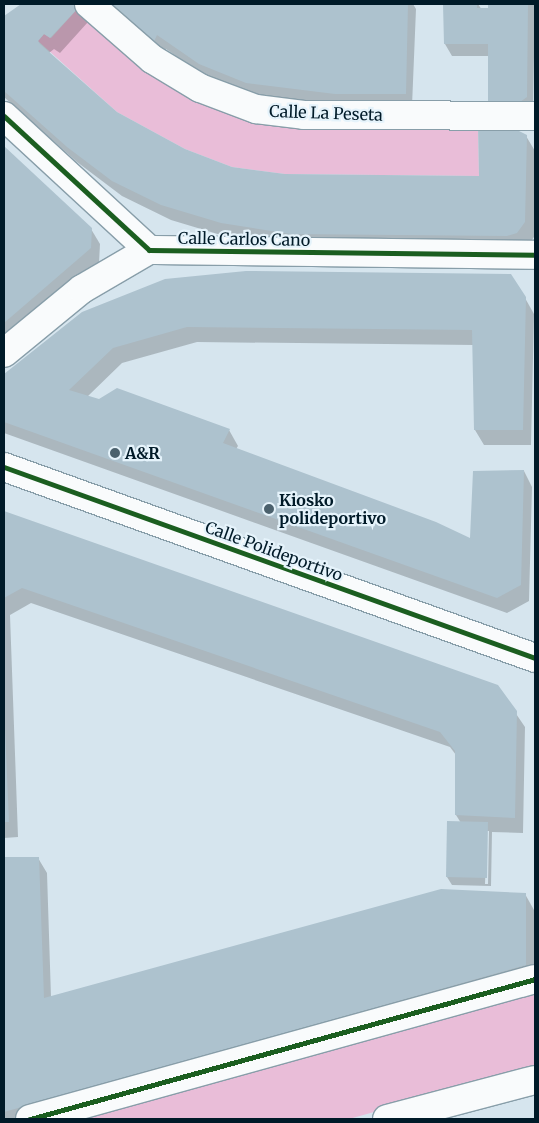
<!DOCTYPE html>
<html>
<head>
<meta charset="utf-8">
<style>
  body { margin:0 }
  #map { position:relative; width:539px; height:1123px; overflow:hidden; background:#d6e5ee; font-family:Merriweather,serif }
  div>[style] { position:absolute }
  .green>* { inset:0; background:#e9bdd8 }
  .shadow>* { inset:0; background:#0003 }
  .building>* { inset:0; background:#adc2ce }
  .roads { filter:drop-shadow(1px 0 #889ea9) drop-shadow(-1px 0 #889ea9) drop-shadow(0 1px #889ea9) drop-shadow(0 -1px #889ea9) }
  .minor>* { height:28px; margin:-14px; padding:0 14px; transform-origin:14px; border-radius:14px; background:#f9fbfc }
  .cycleway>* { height:5px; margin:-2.5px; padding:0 2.5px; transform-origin:2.5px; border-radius:2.5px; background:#1b5e20 }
  .dots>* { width:14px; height:14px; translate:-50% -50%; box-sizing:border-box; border:2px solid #e5f3fb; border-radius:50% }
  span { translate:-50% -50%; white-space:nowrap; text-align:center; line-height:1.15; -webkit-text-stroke:4.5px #e5f3fb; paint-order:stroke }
  .street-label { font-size:16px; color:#001a28 }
  .poi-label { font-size:16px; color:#001a28; font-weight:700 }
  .left { translate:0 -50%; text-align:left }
  .frame { position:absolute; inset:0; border:5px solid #001a28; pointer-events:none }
</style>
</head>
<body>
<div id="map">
  <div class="green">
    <div style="clip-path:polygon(80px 6px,183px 89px,478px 126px,479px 176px,285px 174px,232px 167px,185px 149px,117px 112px,38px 41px,44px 34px,51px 38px)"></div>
    <div style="clip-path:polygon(535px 985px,535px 1067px,349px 1119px,51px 1119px)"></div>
  </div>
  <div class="shadow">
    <div style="clip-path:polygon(23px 4px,47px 4px,51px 7px,54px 4px,76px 4px,88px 22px,60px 53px,54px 49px,49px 53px,116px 113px,184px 151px,232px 169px,285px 176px,480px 178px,526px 136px,535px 151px,534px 237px,526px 248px,231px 238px,171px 220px,122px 196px,77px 162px,4px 97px,4px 18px)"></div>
    <div style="clip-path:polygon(101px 4px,413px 4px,416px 9px,412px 106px,343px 106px,256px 98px,209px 79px,166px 49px,162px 58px)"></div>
    <div style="clip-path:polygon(444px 4px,478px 4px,482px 10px,489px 9px,489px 4px,535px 4px,533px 109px,497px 114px,490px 102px,489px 56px,452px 56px,445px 44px)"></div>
    <div style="clip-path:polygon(4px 147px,91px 229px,100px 244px,99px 263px,4px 346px)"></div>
    <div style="clip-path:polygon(525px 298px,534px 314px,531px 445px,484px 445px,475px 430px,474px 345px,197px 342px,122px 363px,87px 397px,229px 430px,238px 446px,236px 449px,471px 540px,524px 471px,532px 487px,529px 601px,507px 613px,4px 433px,4px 376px,83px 313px)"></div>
    <div style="clip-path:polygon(evenodd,4px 512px,497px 686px,525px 727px,523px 833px,492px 832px,491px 886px,452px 885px,447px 877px,461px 823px,456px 815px,456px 755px,450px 747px,31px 603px,10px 615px,18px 837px,4px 838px,4px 512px,487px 831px,489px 831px,488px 884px,485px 884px,487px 831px)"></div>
    <div style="clip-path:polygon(4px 858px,38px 858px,47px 873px,51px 997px,525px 894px,534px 910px,534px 980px,39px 1119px,4px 1119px)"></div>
  </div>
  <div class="building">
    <div style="clip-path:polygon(21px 4px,78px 4px,80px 6px,50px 38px,44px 34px,38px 41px,40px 44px,117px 112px,185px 149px,232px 167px,285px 174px,479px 176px,478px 126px,507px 125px,527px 135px,525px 222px,517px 233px,507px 236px,290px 234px,221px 223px,161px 205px,112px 181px,67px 147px,4px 91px,4px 16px)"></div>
    <div style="clip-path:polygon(108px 4px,408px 4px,406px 94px,335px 94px,246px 83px,199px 64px,157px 35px,153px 44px)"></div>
    <div style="clip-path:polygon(443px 4px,477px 4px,477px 8px,488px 8px,488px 4px,528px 4px,527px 97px,520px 102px,488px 102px,488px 44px,444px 44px)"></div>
    <div style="clip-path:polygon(4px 146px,92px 228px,91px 248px,4px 323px)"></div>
    <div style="clip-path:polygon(246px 271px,511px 274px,526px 297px,523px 430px,474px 430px,472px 330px,187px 327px,113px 348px,69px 390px,99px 399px,117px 388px,230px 429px,223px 443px,436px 522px,470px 538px,473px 471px,524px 470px,521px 585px,497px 598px,4px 422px,4px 374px,82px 312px,165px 279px)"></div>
    <div style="clip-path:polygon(4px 511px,498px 685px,517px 711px,515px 818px,455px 815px,455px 751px,440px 732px,22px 588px,4px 598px)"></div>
    <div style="clip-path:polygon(4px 705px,9px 822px,4px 822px)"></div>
    <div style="clip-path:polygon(447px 821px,488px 822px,487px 878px,446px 877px)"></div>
    <div style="clip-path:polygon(4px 857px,39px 857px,44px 998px,441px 889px,526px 893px,526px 965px,4px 1112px)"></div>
  </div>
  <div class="roads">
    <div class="minor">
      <div style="left:89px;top:4px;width:84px;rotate:41.1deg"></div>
      <div style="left:152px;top:59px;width:56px;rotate:31.1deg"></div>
      <div style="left:200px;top:88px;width:60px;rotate:20.6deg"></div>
      <div style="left:256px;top:109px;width:48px;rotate:7.1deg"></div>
      <div style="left:304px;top:115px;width:231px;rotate:0.2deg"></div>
      <div style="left:4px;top:116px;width:197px;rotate:42.7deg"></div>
      <div style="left:149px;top:250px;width:386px;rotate:0.7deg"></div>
      <div style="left:4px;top:353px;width:101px;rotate:-39.4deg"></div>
      <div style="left:82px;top:289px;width:78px;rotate:-30.2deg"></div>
      <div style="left:4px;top:467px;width:564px;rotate:19.78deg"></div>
      <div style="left:30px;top:1119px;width:524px;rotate:-15.49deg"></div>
      <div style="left:387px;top:1119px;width:153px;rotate:-14.8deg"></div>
    </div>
  </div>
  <div class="cycleway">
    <div style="left:4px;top:116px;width:197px;rotate:42.7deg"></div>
    <div style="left:149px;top:250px;width:386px;rotate:0.7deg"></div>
    <div style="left:4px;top:467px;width:564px;rotate:19.78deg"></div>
    <div style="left:30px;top:1119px;width:524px;rotate:-15.49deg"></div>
  </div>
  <div class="dots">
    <div style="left:115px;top:453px;background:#4b616d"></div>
    <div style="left:269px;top:509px;background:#4b616d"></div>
  </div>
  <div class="street-label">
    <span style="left:326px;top:113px;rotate:2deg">Calle La Peseta</span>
    <span style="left:244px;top:239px;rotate:1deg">Calle Carlos Cano</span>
    <span style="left:274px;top:551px;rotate:20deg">Calle Polideportivo</span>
  </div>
  <div class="poi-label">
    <span class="left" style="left:125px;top:453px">A&amp;R</span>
    <span class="left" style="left:279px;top:509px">Kiosko<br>polideportivo</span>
  </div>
  <div class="frame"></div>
</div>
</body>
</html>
